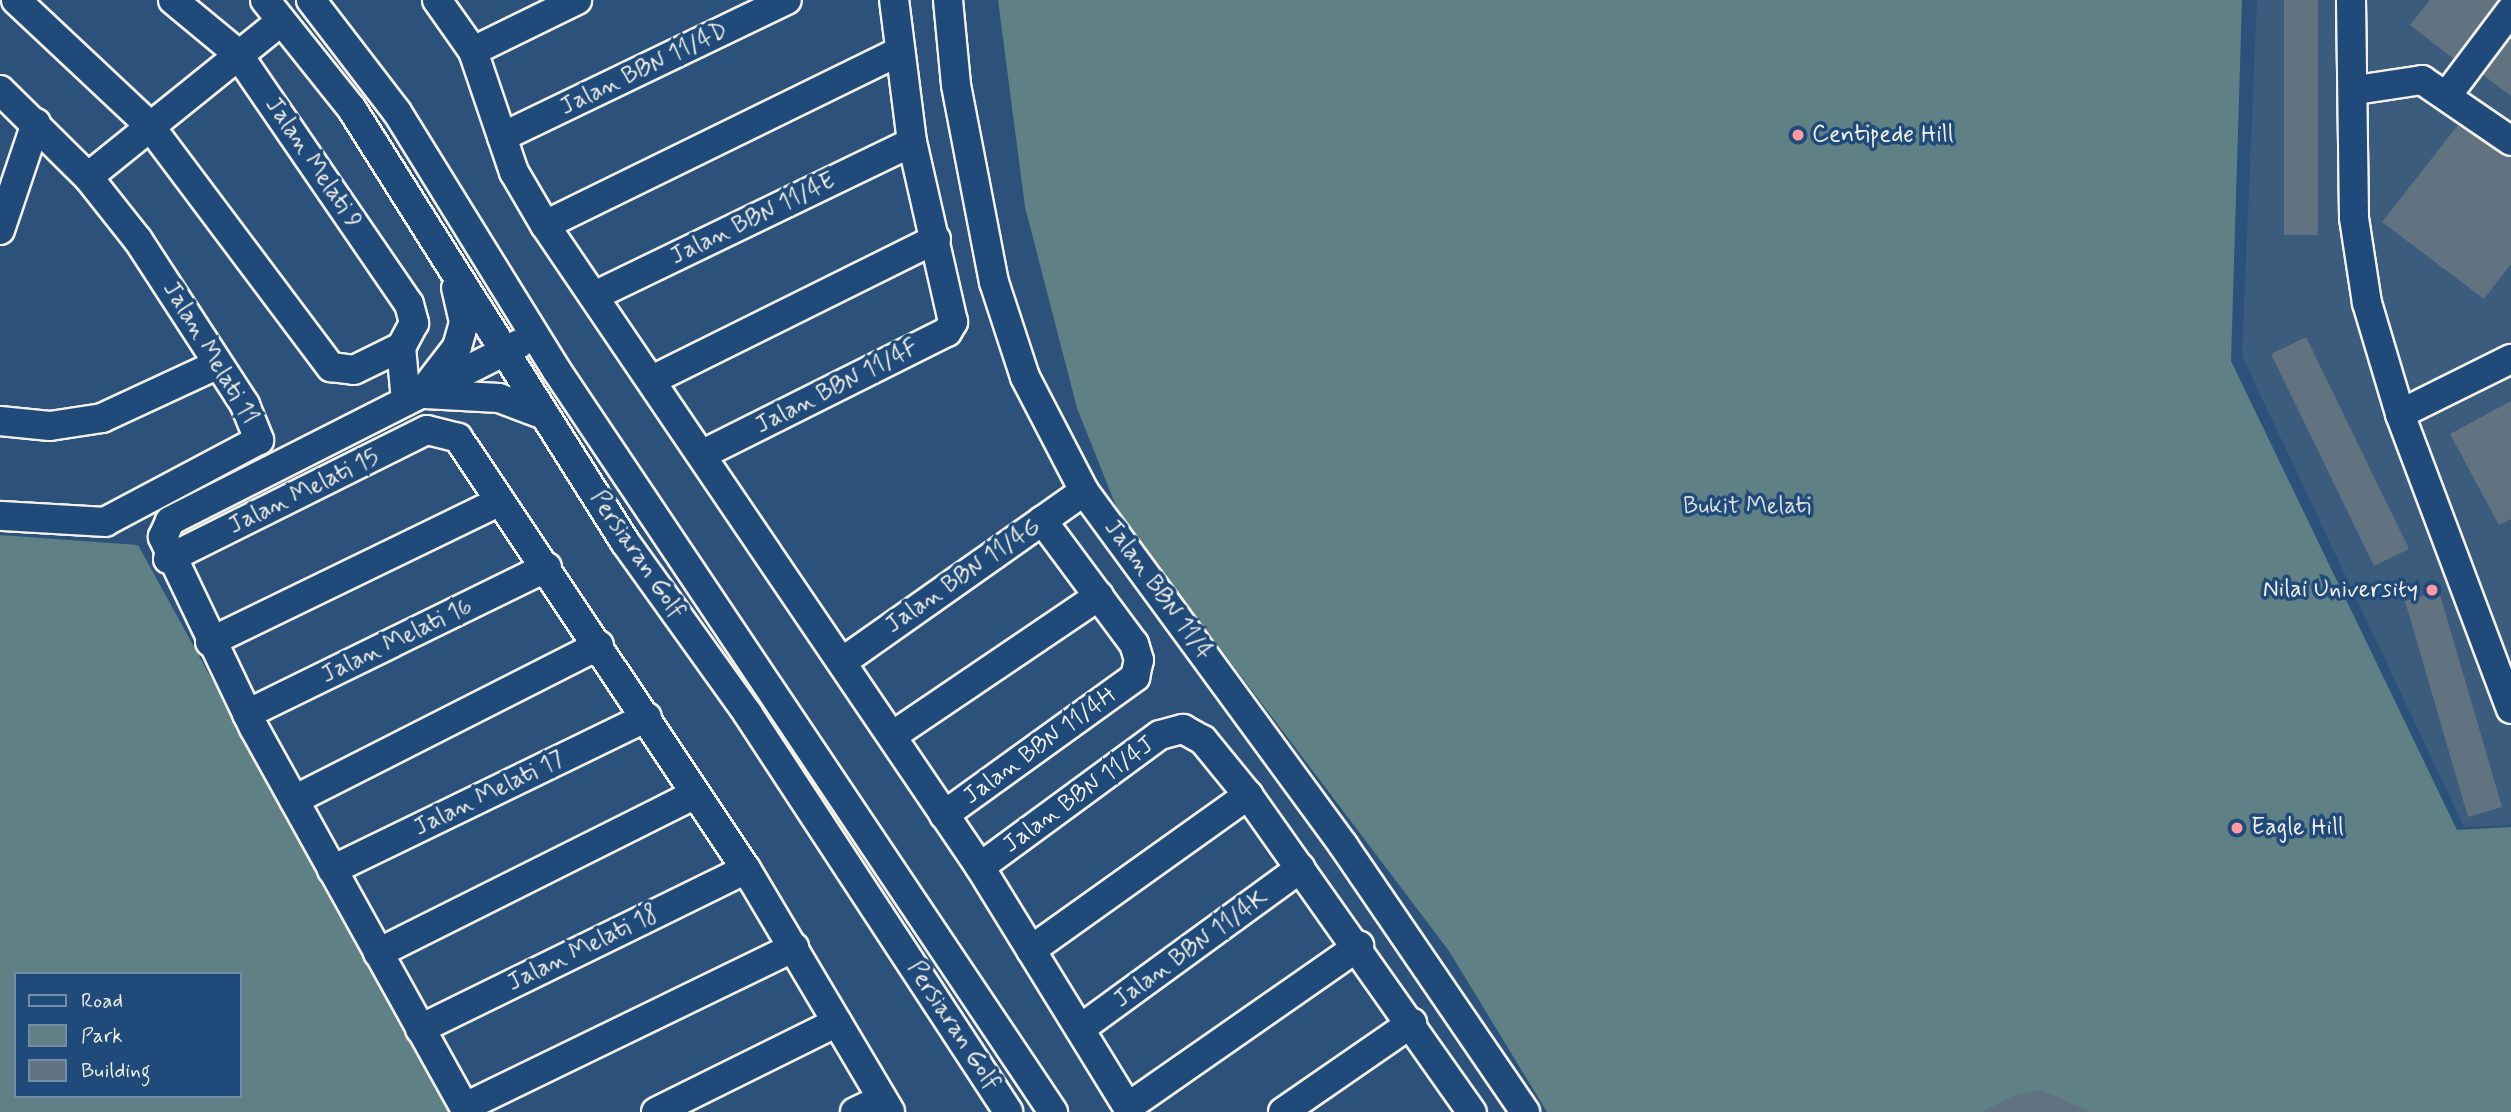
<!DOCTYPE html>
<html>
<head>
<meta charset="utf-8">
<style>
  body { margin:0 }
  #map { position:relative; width:2511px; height:1112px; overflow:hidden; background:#2c527b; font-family:Mynerve,sans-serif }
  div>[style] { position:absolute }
  .built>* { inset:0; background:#3c5c7d }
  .green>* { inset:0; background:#5f8085 }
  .building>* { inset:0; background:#617381 }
  .roads { filter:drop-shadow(2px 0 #f4f1e8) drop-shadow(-2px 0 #f4f1e8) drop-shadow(0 2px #f4f1e8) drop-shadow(0 -2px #f4f1e8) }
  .minor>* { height:28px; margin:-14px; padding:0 14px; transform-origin:14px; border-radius:14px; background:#1f4a7a }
  .dots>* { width:19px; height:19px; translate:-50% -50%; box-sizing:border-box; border:4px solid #1f4a7a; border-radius:50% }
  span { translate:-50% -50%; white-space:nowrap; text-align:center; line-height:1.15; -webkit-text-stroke:7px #1f4a7a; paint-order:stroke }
  .street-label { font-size:24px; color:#f4f1e8 }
  .poi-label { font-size:24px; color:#f4f1e8 }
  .left { translate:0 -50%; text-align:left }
  .right { translate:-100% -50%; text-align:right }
  .park-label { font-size:24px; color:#dee0d9 }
  .legend { position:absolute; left:14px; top:972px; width:228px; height:126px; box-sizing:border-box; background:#1f4a7a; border:2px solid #748da6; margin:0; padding:9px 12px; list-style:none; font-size:21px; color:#f4f1e8 }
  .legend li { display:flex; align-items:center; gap:14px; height:35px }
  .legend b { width:35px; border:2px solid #748da6 }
</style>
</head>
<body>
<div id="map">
  <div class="built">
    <div style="clip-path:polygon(2257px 0,2511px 0,2511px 825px,2464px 827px,2242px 356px)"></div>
  </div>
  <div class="green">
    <div style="clip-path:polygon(998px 0,2242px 0,2231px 361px,2457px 830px,2511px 827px,2511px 1112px,1547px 1112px,1449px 951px,1120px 516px,1077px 408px,1025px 207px)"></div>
    <div style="clip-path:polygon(evenodd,0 535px,138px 545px,450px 1112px,0 1112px,0 535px,16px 974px,240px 974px,240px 1096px,16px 1096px,16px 974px)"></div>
  </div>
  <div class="building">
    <div style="clip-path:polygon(2284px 0,2318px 0,2318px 235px,2284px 235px)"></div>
    <div style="clip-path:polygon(2430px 0,2498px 0,2454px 59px,2410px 25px)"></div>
    <div style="clip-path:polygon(2511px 38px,2511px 96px,2483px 75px)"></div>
    <div style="clip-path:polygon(2458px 125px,2511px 158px,2511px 264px,2484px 299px,2382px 222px)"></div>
    <div style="clip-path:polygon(2306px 337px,2409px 549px,2374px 566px,2271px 354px)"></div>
    <div style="clip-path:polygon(2511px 401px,2511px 519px,2499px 525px,2450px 434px)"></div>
    <div style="clip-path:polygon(2439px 591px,2502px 807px,2468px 817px,2405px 601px)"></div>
    <div style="clip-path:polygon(2041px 1090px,2091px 1112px,1982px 1112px,2015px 1095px)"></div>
  </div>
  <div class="roads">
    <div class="minor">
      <div style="left:16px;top:0;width:183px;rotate:43.2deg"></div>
      <div style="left:149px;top:125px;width:303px;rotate:53.1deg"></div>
      <div style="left:331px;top:367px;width:23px;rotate:7deg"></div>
      <div style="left:354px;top:370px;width:52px;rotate:-26.1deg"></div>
      <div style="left:173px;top:0;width:83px;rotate:39.6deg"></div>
      <div style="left:237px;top:53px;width:304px;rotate:55.6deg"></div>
      <div style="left:409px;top:304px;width:20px;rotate:75deg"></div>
      <div style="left:414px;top:323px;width:27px;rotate:118deg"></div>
      <div style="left:265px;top:0;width:139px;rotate:51.4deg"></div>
      <div style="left:352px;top:109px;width:512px;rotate:57.77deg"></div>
      <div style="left:625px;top:542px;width:211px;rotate:54.4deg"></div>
      <div style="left:748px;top:714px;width:475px;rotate:56.8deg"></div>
      <div style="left:311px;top:0;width:141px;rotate:52.5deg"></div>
      <div style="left:397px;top:112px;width:304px;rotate:58.3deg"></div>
      <div style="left:557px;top:371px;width:892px;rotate:56.2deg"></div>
      <div style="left:437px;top:0;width:62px;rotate:54.8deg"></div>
      <div style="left:473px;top:51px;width:128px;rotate:71.3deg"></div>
      <div style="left:514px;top:172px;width:61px;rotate:59.7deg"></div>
      <div style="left:545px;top:225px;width:775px;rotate:55.88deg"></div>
      <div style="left:980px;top:867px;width:288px;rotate:58.4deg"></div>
      <div style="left:948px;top:0;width:85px;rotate:84.6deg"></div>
      <div style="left:956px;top:85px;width:201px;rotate:79.1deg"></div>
      <div style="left:994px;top:282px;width:100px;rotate:71.9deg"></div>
      <div style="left:1025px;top:377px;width:128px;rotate:62.6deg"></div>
      <div style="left:1084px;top:491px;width:439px;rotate:53.8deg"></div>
      <div style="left:1343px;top:845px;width:323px;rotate:55.7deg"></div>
      <div style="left:2351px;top:0;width:218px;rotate:89.2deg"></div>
      <div style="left:2354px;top:218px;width:86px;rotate:81.3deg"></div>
      <div style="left:2367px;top:303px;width:116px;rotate:73.4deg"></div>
      <div style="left:2400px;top:414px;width:315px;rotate:69.4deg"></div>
      <div style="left:473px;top:51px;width:116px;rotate:-26.1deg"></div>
      <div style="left:0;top:90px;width:124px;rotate:44.7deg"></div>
      <div style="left:88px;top:177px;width:80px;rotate:51.6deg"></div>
      <div style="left:138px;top:240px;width:197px;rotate:57deg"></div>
      <div style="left:245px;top:405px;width:38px;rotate:68deg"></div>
      <div style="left:259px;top:440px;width:174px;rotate:152deg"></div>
      <div style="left:105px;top:522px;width:105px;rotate:-176.7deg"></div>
      <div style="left:2356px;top:90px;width:67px;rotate:-8.6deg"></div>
      <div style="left:2422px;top:80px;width:108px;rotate:34.4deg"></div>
      <div style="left:2448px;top:94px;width:105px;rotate:-53.1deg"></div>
      <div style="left:502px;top:137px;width:316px;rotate:-25.7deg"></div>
      <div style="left:88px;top:177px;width:248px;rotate:-38.9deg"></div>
      <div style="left:545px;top:225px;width:391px;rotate:-26.1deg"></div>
      <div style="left:0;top:230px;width:113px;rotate:-71.4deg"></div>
      <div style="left:594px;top:296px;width:353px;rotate:-25.8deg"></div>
      <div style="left:401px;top:347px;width:54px;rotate:84.7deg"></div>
      <div style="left:652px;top:380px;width:317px;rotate:-26.4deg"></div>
      <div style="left:427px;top:386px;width:49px;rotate:-52.4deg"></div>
      <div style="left:457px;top:347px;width:26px;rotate:-74deg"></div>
      <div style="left:464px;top:322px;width:35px;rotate:-103deg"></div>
      <div style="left:425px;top:394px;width:74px;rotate:3.1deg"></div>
      <div style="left:499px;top:398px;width:48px;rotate:20.7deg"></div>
      <div style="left:2400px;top:414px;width:124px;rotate:-26.4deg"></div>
      <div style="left:0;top:421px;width:50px;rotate:5.7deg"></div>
      <div style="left:50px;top:426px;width:53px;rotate:-8.7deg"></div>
      <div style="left:102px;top:418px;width:126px;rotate:-24.9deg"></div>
      <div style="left:703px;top:454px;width:273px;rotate:-26.6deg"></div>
      <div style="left:947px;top:332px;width:12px;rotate:-59deg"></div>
      <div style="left:953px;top:322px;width:185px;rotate:-102.8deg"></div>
      <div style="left:912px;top:142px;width:143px;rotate:-97.2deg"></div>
      <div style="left:168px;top:559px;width:289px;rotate:-26.5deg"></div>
      <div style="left:427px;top:430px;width:32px;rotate:14deg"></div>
      <div style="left:458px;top:438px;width:518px;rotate:56.25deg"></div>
      <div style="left:746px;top:869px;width:282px;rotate:59.3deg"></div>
      <div style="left:210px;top:642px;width:322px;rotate:-25.9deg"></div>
      <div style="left:842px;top:662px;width:296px;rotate:-35.2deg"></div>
      <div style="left:247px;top:714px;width:334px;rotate:-26.1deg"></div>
      <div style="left:892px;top:736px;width:250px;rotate:-34.1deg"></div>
      <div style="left:294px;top:800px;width:342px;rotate:-26.9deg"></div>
      <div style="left:944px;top:815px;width:236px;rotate:-35.8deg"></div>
      <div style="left:1135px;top:677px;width:17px;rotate:-77deg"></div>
      <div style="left:1139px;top:660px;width:17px;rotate:-107deg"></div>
      <div style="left:1134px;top:644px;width:154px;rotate:-126.6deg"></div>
      <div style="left:980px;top:867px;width:223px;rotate:-36.3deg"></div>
      <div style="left:1160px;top:735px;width:24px;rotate:-15deg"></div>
      <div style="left:1183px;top:729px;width:23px;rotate:29deg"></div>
      <div style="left:1203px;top:740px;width:71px;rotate:50.7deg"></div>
      <div style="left:1248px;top:795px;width:388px;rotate:54.8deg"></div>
      <div style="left:332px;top:870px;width:350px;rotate:-25.9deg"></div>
      <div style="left:1031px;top:950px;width:267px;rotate:-35.5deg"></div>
      <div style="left:378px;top:953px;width:352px;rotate:-26.6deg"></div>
      <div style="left:420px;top:1029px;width:363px;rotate:-26.1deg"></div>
      <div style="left:1080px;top:1029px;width:273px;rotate:-36.1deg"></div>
      <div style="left:465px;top:1107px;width:366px;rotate:-25.9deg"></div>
      <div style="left:1128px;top:1107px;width:282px;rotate:-34.9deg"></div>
      <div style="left:467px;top:1112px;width:439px;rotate:-119deg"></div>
      <div style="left:254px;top:728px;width:212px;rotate:-115.5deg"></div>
      <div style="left:163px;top:537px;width:17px;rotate:-66deg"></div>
      <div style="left:170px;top:521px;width:391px;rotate:-26.9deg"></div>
      <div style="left:656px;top:1112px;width:202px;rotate:-26.4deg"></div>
      <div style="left:855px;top:1112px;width:30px;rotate:-26deg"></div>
      <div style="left:1283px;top:1112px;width:157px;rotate:-34.6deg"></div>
    </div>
  </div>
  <div class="dots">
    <div style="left:1798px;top:135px;background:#ff9aa2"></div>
    <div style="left:2432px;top:590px;background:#ff9aa2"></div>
    <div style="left:2237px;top:828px;background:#ff9aa2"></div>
  </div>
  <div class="street-label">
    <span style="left:644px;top:69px;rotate:-26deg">Jalan BBN 11/4D</span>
    <span style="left:313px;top:163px;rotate:56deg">Jalan Melati 9</span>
    <span style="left:753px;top:219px;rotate:-26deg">Jalan BBN 11/4E</span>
    <span style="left:210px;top:353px;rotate:59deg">Jalan Melati 11</span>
    <span style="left:837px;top:387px;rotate:-27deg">Jalan BBN 11/4F</span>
    <span style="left:304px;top:492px;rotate:-26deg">Jalan Melati 15</span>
    <span style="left:637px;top:555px;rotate:56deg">Persiaran Golf</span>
    <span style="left:963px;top:576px;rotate:-35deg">Jalan BBN 11/4G</span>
    <span style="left:1158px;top:590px;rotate:54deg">Jalan BBN 11/4</span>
    <span style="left:397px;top:641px;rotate:-26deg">Jalan Melati 16</span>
    <span style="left:1040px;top:746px;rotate:-36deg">Jalan BBN 11/4H</span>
    <span style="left:489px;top:794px;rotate:-26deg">Jalan Melati 17</span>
    <span style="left:1079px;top:795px;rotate:-36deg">Jalan BBN 11/4J</span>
    <span style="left:583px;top:949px;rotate:-26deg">Jalan Melati 18</span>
    <span style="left:1191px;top:949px;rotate:-36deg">Jalan BBN 11/4K</span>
    <span style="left:953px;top:1026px;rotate:57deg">Persiaran Golf</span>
  </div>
  <div class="poi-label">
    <span class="left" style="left:1812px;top:135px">Centipede Hill</span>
    <span class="right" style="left:2418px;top:590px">Nilai University</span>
    <span class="left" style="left:2251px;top:828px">Eagle Hill</span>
  </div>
  <div class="park-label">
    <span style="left:1747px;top:507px">Bukit Melati</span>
  </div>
  <ul class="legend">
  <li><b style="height:9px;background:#1f4a7a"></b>Road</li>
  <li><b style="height:19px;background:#5f8085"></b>Park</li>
  <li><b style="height:19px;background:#617381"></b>Building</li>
  </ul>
</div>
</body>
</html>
